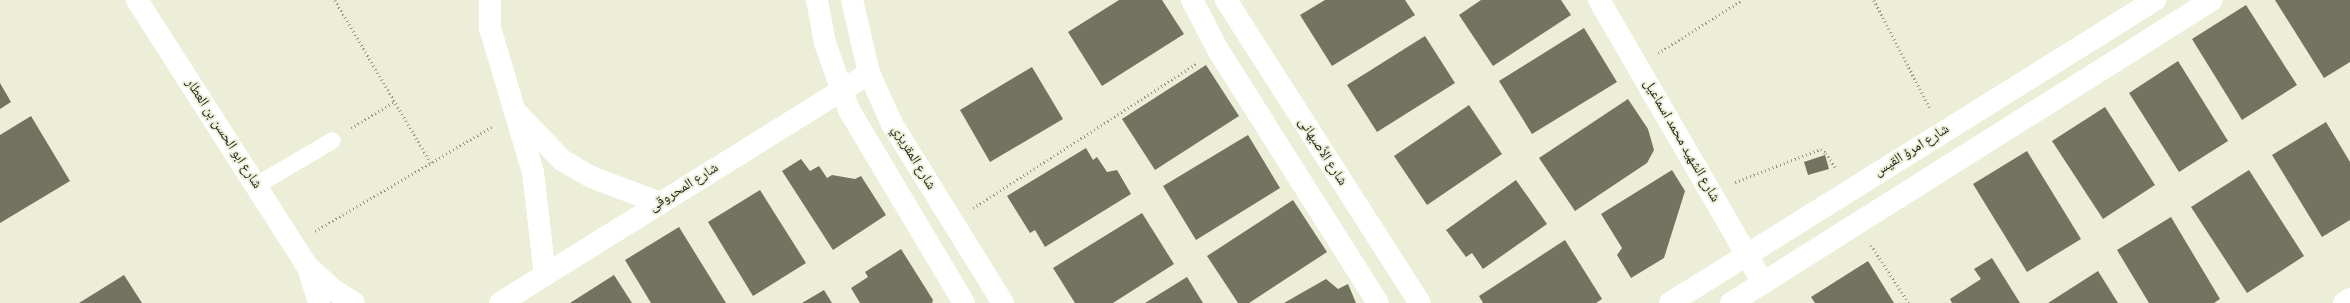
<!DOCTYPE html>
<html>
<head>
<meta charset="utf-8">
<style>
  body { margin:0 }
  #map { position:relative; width:2350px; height:303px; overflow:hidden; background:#eceed7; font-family:Georgia,"Noto Naskh Arabic",serif }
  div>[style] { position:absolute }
  .building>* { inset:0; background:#737460 }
  .path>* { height:2.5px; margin-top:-1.25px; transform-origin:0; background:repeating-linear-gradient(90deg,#949585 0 1px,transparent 0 4px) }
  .service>* { height:17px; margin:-8.5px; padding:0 8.5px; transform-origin:8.5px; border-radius:8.5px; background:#fff }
  .minor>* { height:22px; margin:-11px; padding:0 11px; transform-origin:11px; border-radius:11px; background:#fff }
  .tertiary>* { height:22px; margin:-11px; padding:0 11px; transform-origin:11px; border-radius:11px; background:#fff }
  .secondary>* { height:22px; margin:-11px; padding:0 11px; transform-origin:11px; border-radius:11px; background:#fff }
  span { translate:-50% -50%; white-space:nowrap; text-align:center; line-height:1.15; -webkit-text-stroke:3.5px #eceed7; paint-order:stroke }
  .street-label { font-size:14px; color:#26261e }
</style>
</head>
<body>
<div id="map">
  <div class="building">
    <div style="clip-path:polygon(1119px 0,1162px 0,1184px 34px,1102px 86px,1068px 32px)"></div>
    <div style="clip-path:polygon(1325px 0,1405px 0,1415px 15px,1332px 66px,1300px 15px)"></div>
    <div style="clip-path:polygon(1481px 0,1561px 0,1571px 15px,1493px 66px,1459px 15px)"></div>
    <div style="clip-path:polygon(2275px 0,2350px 0,2350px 62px,2324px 78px)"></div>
    <div style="clip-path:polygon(2246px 5px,2297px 85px,2242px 120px,2192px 39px)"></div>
    <div style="clip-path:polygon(1584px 28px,1617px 82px,1532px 134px,1499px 81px)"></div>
    <div style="clip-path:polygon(1425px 36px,1455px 83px,1377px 132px,1347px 85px)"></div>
    <div style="clip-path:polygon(2178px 61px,2228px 141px,2179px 172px,2129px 93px)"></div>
    <div style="clip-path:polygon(1206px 65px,1239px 116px,1155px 170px,1122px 119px)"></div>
    <div style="clip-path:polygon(1032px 67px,1063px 119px,990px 162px,960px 110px)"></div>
    <div style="clip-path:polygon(0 83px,11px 102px,0 109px)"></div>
    <div style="clip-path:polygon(1628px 99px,1648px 129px,1654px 150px,1647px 163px,1575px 211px,1539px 158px)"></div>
    <div style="clip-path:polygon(1469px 105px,1502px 154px,1427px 205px,1394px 156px)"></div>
    <div style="clip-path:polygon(2105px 107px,2155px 185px,2103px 219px,2052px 141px)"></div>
    <div style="clip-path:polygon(31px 116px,70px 181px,0 223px,0 135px)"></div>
    <div style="clip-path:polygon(2326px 122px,2350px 162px,2350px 220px,2322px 237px,2272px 155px)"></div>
    <div style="clip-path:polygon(1248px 135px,1280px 188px,1196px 240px,1163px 186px)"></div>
    <div style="clip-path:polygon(1086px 148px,1093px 160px,1097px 157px,1107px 172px,1117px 170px,1131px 194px,1045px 247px,1035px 230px,1030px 233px,1007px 196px)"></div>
    <div style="clip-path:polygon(2027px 151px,2081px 239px,2027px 272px,1973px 184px)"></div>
    <div style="clip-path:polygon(1825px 155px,1829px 169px,1808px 175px,1804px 162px)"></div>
    <div style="clip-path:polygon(801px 159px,810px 171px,819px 166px,827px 178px,832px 175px,855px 179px,861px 176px,886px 215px,833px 250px,782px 171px)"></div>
    <div style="clip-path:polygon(1672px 170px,1685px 191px,1664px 258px,1631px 278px,1617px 255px,1622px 248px,1601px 214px)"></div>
    <div style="clip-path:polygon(2249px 170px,2304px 256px,2247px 293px,2191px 207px)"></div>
    <div style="clip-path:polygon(1516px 180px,1547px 224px,1483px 269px,1472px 253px,1466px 257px,1446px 230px)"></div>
    <div style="clip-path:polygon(760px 190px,806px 263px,753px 296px,708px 222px)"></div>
    <div style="clip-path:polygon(1293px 200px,1327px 252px,1249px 303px,1238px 303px,1207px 256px)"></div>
    <div style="clip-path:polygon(1142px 213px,1174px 264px,1113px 303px,1075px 303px,1053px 268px)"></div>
    <div style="clip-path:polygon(2171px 217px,2220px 299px,2214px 303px,2149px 303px,2117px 250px)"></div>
    <div style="clip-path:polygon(679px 227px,726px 303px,651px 303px,625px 260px)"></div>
    <div style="clip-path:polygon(1565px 240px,1602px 299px,1596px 303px,1483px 303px,1479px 296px)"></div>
    <div style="clip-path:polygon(901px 249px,933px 300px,932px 303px,860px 303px,851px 288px,868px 277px,865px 272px)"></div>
    <div style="clip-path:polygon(1992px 258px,2020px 303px,1952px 303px,1950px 299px,1981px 279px,1974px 269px)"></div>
    <div style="clip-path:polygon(1868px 261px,1894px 303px,1815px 303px,1811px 297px)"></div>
    <div style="clip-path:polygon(2098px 271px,2118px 303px,2048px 303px)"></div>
    <div style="clip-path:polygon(124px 275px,142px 303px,79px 303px)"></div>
    <div style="clip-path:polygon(614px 275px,632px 303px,570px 303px)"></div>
    <div style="clip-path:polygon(1187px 277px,1203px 303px,1145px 303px)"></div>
    <div style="clip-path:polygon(1326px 279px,1338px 289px,1348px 284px,1356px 303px,1284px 303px)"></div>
    <div style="clip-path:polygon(824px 290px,832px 303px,802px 303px)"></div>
  </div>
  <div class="path">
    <div style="left:335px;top:0;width:189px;rotate:59.5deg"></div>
    <div style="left:1874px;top:0;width:124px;rotate:62.6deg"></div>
    <div style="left:1658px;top:53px;width:99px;rotate:-32.2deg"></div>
    <div style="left:351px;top:128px;width:52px;rotate:-31.5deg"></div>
    <div style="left:1735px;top:182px;width:92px;rotate:-21deg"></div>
    <div style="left:1821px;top:149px;width:6px;rotate:39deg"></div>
    <div style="left:1826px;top:153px;width:20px;rotate:57deg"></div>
    <div style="left:973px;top:208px;width:267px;rotate:-32.9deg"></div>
    <div style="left:315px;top:231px;width:207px;rotate:-30.5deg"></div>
    <div style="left:1871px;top:245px;width:69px;rotate:56.8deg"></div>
  </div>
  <div class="service">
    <div style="left:256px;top:185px;width:88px;rotate:-30.6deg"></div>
  </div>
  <div class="minor">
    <div style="left:137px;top:0;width:317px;rotate:57.4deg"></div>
    <div style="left:308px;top:267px;width:38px;rotate:73deg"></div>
    <div style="left:490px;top:0;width:28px;rotate:90deg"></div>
    <div style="left:490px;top:28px;width:150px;rotate:73.4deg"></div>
    <div style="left:533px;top:172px;width:104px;rotate:83.4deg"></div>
    <div style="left:1192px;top:0;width:56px;rotate:62.5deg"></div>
    <div style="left:1218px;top:50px;width:299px;rotate:57.7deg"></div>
    <div style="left:1226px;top:0;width:360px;rotate:57.4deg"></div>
    <div style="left:1599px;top:0;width:327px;rotate:59.9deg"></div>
    <div style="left:519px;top:115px;width:62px;rotate:46.3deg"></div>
    <div style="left:562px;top:160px;width:34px;rotate:30deg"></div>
    <div style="left:591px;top:177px;width:74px;rotate:20.6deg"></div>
    <div style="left:308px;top:267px;width:36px;rotate:42deg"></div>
    <div style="left:335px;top:291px;width:22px;rotate:32deg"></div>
    <div style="left:500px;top:303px;width:435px;rotate:-31.9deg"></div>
    <div style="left:1670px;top:303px;width:572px;rotate:-31.99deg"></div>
    <div style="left:1731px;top:303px;width:568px;rotate:-32.21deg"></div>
  </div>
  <div class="tertiary">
    <div style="left:817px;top:0;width:44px;rotate:79.5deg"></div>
    <div style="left:825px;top:43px;width:71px;rotate:70.3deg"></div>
    <div style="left:849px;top:110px;width:225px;rotate:59.2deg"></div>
    <div style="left:852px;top:0;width:75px;rotate:76.9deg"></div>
    <div style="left:869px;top:73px;width:56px;rotate:65.7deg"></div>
    <div style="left:892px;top:124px;width:211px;rotate:58.2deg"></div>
  </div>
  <div class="secondary">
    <div style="left:2344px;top:303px;width:7px;rotate:-34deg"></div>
  </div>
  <div class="street-label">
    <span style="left:223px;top:134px;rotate:57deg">شارع ابو الحسن بن العطار</span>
    <span style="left:1681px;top:141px;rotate:60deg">شارع الشهيد محمد اسماعيل</span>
    <span style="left:1912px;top:151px;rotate:-32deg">شارع امرؤ القيس</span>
    <span style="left:1322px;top:152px;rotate:57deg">شارع الأصبهانى</span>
    <span style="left:913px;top:158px;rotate:59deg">شارع المقريزي</span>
    <span style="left:684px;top:188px;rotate:-32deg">شارع المحروقى</span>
  </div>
</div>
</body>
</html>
